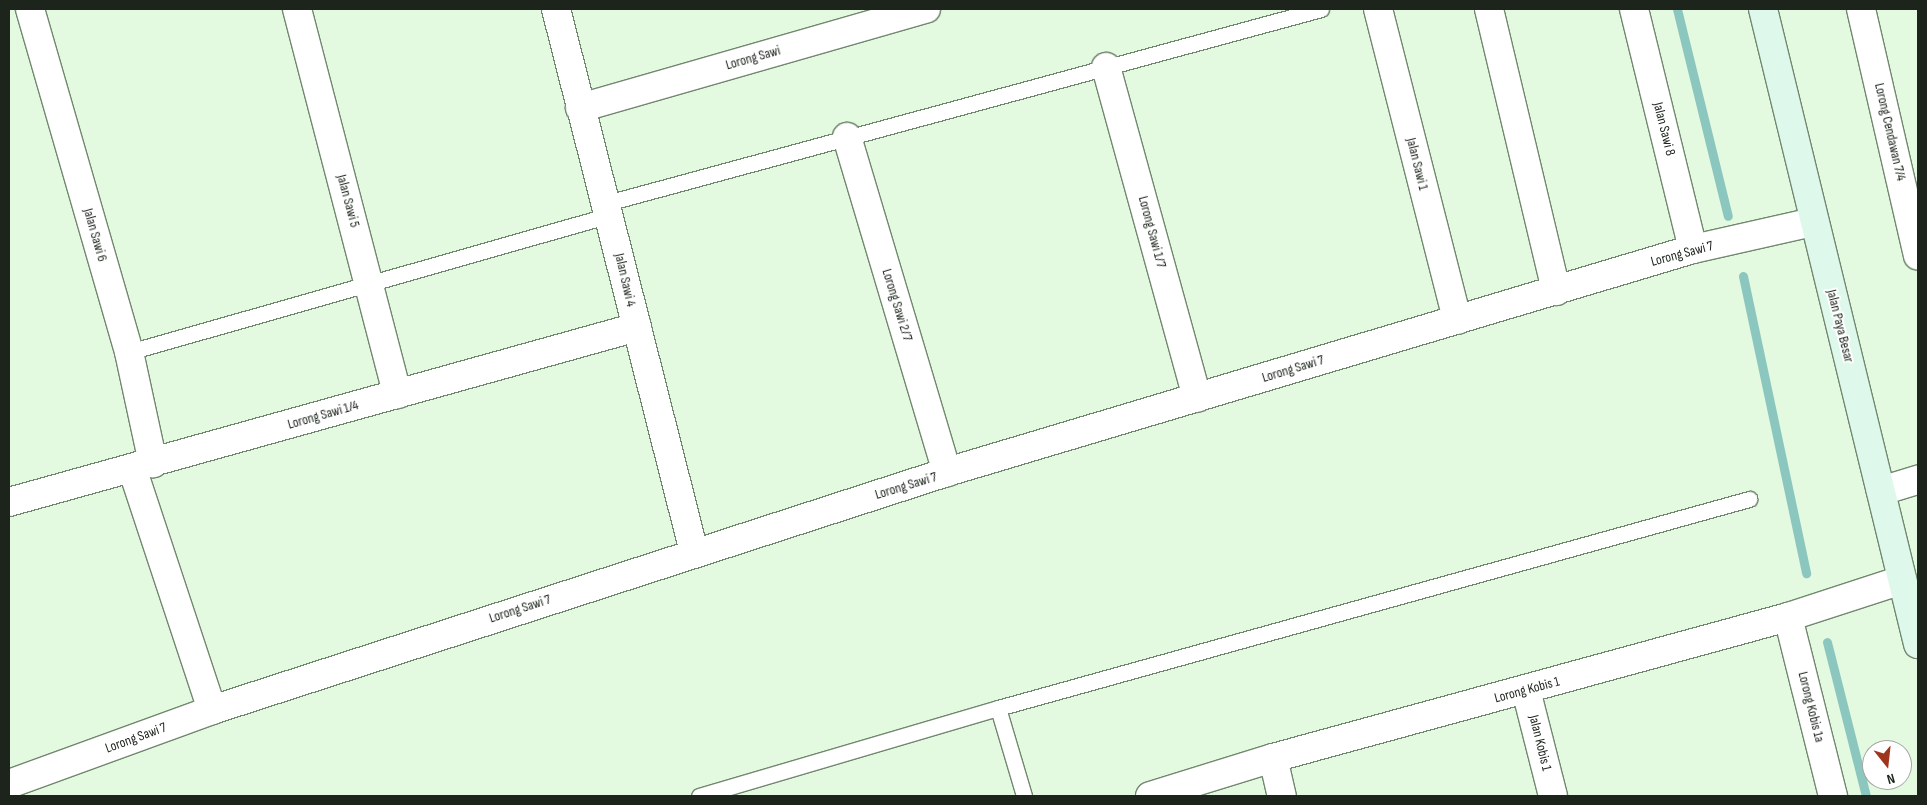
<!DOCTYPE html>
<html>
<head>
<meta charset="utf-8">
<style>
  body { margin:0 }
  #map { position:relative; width:1927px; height:805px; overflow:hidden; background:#e3fae0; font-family:"Sofia Sans Condensed",sans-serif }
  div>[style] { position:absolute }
  .stream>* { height:9px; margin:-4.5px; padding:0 4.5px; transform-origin:4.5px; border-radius:4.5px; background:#8cc7bf }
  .roads { filter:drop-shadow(1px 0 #72876f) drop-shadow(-1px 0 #72876f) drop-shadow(0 1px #72876f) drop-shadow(0 -1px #72876f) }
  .lane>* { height:15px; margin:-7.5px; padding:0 7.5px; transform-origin:7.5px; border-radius:7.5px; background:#fff }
  .street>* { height:28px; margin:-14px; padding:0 14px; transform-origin:14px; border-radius:14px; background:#fff }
  .secondary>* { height:28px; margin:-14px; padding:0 14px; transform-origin:14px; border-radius:14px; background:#def8ec }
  span { translate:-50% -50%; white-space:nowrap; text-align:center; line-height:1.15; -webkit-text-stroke:4px #fff; paint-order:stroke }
  .street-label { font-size:14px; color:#1c241b }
  .frame { position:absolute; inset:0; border:10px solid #1c241b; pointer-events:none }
  .north { position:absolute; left:1862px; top:740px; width:50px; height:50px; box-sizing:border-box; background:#fff; border:1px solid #a4a7a4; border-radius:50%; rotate:164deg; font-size:14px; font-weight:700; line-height:20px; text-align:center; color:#1c241b }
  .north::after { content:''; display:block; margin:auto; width:18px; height:22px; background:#9e351c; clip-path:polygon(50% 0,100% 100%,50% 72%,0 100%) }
</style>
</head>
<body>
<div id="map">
  <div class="stream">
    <div style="left:1677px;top:9px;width:213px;rotate:76.2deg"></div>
    <div style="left:1743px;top:276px;width:304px;rotate:78deg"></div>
    <div style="left:1827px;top:642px;width:159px;rotate:75.8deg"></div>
  </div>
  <div class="roads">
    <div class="lane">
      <div style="left:607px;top:203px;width:740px;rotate:-15.2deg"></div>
      <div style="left:129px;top:352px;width:500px;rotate:-15.9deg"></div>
      <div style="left:998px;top:708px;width:92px;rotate:73.5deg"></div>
      <div style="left:699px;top:796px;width:312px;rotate:-16.4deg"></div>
      <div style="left:998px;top:708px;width:780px;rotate:-15.55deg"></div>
    </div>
    <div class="street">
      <div style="left:30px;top:9px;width:357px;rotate:73.9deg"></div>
      <div style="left:129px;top:352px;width:114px;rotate:77.8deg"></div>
      <div style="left:297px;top:9px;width:398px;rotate:75.4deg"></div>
      <div style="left:556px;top:9px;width:560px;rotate:75.74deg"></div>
      <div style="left:1378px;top:9px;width:321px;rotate:75.7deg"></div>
      <div style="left:1489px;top:9px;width:290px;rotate:76.6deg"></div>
      <div style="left:1634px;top:9px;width:247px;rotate:76.2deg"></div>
      <div style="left:1861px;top:9px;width:253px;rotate:77deg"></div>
      <div style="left:1106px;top:67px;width:343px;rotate:74.6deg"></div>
      <div style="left:580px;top:108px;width:360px;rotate:-16deg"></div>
      <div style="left:847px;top:137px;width:350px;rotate:73.4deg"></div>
      <div style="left:132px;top:468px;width:255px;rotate:71.7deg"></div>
      <div style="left:1881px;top:491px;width:39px;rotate:-17deg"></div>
      <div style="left:9px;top:502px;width:652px;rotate:-15.57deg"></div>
      <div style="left:1788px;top:617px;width:185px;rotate:75.9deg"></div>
      <div style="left:1526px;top:690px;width:109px;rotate:75.7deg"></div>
      <div style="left:1273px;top:758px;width:39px;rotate:77deg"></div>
      <div style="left:9px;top:784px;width:216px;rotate:-20deg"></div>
      <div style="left:212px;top:710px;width:773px;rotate:-17.94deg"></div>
      <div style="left:947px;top:472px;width:779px;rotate:-16.64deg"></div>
      <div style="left:1693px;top:249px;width:123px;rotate:-12.7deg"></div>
      <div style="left:1150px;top:796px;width:129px;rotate:-17.2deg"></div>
      <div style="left:1273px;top:758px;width:534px;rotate:-15.31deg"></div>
      <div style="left:1788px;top:617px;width:120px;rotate:-18deg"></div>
    </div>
    <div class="secondary">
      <div style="left:1763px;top:9px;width:654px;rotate:76.28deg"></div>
    </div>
  </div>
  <div class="street-label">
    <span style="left:753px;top:58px;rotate:-16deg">Lorong Sawi</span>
    <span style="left:1664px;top:129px;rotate:76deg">Jalan Sawi 8</span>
    <span style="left:1890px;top:132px;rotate:77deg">Lorong Cendawan 7/4</span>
    <span style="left:1417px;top:164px;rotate:76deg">Jalan Sawi 1</span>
    <span style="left:348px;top:201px;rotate:75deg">Jalan Sawi 5</span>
    <span style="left:1152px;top:232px;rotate:75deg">Lorong Sawi 1/7</span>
    <span style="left:95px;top:235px;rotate:74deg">Jalan Sawi 6</span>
    <span style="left:1682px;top:254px;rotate:-15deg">Lorong Sawi 7</span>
    <span style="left:625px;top:280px;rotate:77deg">Jalan Sawi 4</span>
    <span style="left:897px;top:305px;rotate:73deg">Lorong Sawi 2/7</span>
    <span style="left:1840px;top:326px;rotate:76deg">Jalan Paya Besar</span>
    <span style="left:1293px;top:369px;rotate:-17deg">Lorong Sawi 7</span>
    <span style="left:323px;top:415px;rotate:-16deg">Lorong Sawi 1/4</span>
    <span style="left:906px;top:486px;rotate:-17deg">Lorong Sawi 7</span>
    <span style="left:520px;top:609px;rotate:-18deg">Lorong Sawi 7</span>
    <span style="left:1527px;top:690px;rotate:-15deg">Lorong Kobis 1</span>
    <span style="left:1811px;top:707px;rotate:76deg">Lorong Kobis 1a</span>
    <span style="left:136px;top:738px;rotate:-20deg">Lorong Sawi 7</span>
    <span style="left:1540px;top:743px;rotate:76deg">Jalan Kobis 1</span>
  </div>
  <div class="frame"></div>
  <div class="north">N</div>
</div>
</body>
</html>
